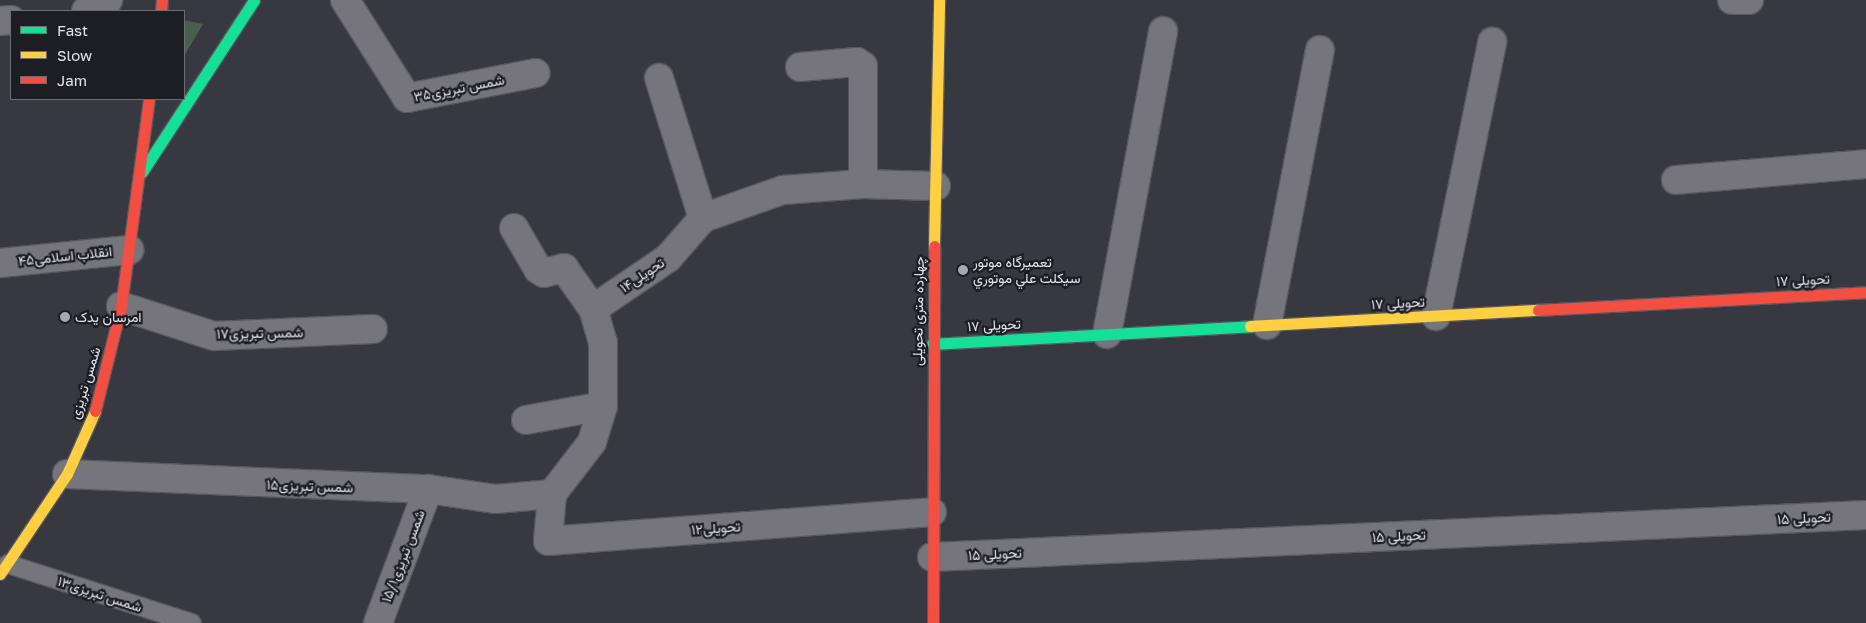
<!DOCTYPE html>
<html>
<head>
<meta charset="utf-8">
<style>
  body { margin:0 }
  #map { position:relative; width:1866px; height:623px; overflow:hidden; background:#383940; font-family:"Golos Text",Vazirmatn,sans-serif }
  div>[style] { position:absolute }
  .green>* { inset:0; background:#47604d }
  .roads { filter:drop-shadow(1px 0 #57585e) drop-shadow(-1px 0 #57585e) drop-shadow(0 1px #57585e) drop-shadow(0 -1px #57585e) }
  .lane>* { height:18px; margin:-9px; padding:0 9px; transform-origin:9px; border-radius:9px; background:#75757b }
  .street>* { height:28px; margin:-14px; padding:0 14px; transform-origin:14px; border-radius:14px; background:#75757b }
  .fast>* { height:11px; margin:-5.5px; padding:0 5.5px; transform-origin:5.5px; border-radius:5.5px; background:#16e098 }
  .slow>* { height:11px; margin:-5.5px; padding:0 5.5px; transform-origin:5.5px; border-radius:5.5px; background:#ffcf43 }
  .jam>* { height:11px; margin:-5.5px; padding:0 5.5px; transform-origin:5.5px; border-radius:5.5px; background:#f24e42 }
  .dots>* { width:14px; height:14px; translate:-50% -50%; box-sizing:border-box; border:2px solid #1d1e24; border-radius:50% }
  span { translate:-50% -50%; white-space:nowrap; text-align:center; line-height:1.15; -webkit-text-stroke:4.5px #1d1e24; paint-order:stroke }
  .street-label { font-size:14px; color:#e2e3ec }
  .poi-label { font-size:14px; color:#e2e3ec }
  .left { translate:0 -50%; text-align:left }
  .legend { position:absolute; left:10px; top:10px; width:175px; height:90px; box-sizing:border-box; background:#1d1e24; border:1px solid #6c6d74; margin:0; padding:6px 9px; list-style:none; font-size:15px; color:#e2e3ec }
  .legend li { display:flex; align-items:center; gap:10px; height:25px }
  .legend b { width:25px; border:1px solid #6c6d74 }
</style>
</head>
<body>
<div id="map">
  <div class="green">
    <div style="clip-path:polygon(184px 20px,203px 24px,184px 56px)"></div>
  </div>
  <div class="roads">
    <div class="lane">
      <div style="left:8px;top:564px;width:193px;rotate:17.8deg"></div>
    </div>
    <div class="street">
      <div style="left:345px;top:0;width:116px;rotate:57.7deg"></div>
      <div style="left:407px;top:98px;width:131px;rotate:-11deg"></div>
      <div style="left:1732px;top:0;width:17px"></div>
      <div style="left:86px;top:11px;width:25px;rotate:-27deg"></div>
      <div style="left:0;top:21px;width:11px;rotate:-5deg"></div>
      <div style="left:800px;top:67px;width:57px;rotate:-5deg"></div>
      <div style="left:857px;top:62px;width:7px;rotate:34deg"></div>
      <div style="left:863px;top:66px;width:118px;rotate:90deg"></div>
      <div style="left:659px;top:78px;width:147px;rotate:72.6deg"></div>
      <div style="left:1676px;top:180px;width:191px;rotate:-4.8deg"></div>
      <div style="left:514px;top:228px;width:48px;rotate:59.7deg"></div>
      <div style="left:538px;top:269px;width:7px;rotate:34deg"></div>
      <div style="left:544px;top:273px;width:21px;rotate:-14deg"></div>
      <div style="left:564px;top:268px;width:50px;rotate:54.7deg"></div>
      <div style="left:0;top:263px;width:130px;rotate:-5.8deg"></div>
      <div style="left:121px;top:306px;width:98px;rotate:17.9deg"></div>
      <div style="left:214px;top:336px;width:159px;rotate:-2.5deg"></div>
      <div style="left:1436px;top:316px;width:280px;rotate:-78.4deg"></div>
      <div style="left:1267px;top:325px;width:280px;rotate:-79.1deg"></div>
      <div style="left:1107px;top:334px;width:308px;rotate:-79.5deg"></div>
      <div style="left:526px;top:420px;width:78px;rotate:-10.3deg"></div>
      <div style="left:67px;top:474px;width:361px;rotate:2.4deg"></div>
      <div style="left:428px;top:489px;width:69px;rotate:8.4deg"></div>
      <div style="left:496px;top:499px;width:56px;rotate:-5.1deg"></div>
      <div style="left:552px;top:494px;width:66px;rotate:-52.4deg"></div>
      <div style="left:592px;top:442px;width:38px;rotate:-73deg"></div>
      <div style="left:603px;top:406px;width:63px;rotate:-90deg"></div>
      <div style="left:603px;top:343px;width:35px;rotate:-106deg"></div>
      <div style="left:593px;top:309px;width:91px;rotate:-34.2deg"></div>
      <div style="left:668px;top:258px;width:53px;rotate:-48.8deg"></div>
      <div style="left:703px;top:218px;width:85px;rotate:-19.3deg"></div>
      <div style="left:783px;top:190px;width:80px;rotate:-4.3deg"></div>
      <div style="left:863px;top:184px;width:73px;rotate:1.6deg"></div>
      <div style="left:552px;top:494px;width:47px;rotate:94.9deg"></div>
      <div style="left:548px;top:541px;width:385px;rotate:-4.3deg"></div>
      <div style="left:932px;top:557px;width:935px;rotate:-2.57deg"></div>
      <div style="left:378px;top:623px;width:143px;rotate:-69.5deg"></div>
    </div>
    <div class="fast">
      <div style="left:142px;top:172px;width:205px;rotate:-56.9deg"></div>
      <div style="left:932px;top:344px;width:319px;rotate:-3.2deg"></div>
    </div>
    <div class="slow">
      <div style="left:934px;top:246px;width:246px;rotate:-88.8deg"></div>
      <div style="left:1250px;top:326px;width:288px;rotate:-3.2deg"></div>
      <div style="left:0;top:574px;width:120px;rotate:-56.2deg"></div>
      <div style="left:67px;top:474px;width:69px;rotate:-66deg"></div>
    </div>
    <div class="jam">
      <div style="left:161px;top:11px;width:11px;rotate:-85deg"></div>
      <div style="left:1538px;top:310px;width:328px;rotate:-3.1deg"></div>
      <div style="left:95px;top:411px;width:108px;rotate:-76.1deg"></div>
      <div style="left:121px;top:306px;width:209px;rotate:-82.3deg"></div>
      <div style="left:933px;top:623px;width:377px;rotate:-89.8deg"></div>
    </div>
  </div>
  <div class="dots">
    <div style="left:963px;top:270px;background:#a6a8b0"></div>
    <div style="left:65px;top:317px;background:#a6a8b0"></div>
  </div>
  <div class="street-label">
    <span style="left:459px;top:88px;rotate:-11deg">۳۵شمس تبریزی</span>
    <span style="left:65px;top:256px;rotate:-6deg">انقلاب اسلامی۴۵</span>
    <span style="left:642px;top:275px;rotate:-34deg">تحویلی۱۴</span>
    <span style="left:1803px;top:280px;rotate:-3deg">تحویلی ۱۷</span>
    <span style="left:1398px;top:303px;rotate:-3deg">تحویلی ۱۷</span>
    <span style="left:918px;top:311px;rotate:-89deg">چهارده متری تحویلی</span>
    <span style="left:994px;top:325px;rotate:-3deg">تحویلی ۱۷</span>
    <span style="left:260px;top:333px;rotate:-1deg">شمس تبریزی۱۷</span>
    <span style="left:85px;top:383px;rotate:-73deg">شمس تبریزی</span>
    <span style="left:310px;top:486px;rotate:2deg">شمس تبریزی۱۵</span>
    <span style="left:1804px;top:518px;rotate:-3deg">تحویلی ۱۵</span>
    <span style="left:716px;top:528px;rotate:-4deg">تحویلی۱۲</span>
    <span style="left:1399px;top:536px;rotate:-3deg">تحویلی ۱۵</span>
    <span style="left:995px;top:554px;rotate:-3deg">تحویلی ۱۵</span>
    <span style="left:403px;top:556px;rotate:-69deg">شمس تبریزی۱۵/۱</span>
    <span style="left:100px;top:594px;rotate:18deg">شمس تبریزی۱۳</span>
  </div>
  <div class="poi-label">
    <span class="left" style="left:973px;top:270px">تعميرگاه موتور<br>سيكلت علي موتوري</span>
    <span class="left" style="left:75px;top:317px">امرسان یدک</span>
  </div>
  <ul class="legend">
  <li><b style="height:6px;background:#16e098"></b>Fast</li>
  <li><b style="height:6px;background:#ffcf43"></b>Slow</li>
  <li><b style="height:6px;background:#f24e42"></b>Jam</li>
  </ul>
</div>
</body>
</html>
